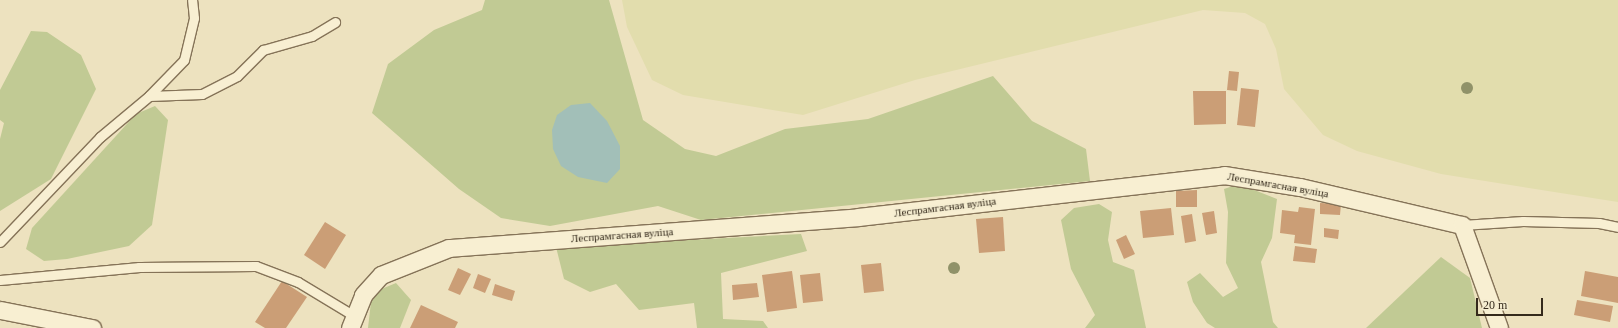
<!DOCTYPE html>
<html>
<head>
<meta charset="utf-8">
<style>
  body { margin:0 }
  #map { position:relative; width:1618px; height:328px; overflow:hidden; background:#ede2bf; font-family:Georgia,serif }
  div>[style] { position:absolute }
  .farmland>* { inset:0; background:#e2ddad }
  .green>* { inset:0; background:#c1ca94 }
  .water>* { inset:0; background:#a2bfb8 }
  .building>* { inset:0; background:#cb9e76 }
  .roads { filter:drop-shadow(1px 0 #857358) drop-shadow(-1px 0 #857358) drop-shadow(0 1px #857358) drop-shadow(0 -1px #857358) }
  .lane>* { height:9px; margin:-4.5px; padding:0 4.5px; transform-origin:4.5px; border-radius:4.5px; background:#f8efd2 }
  .street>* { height:17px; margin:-8.5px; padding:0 8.5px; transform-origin:8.5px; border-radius:8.5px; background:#f8efd2 }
  .trees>* { width:12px; height:12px; margin:-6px; border-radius:50%; background:#909269 }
  span { translate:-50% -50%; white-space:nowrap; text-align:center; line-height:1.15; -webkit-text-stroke:3px #f4eccf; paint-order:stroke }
  .street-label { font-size:11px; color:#352a1c }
  .scale { position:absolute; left:1476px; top:298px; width:67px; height:18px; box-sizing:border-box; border:2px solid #352a1c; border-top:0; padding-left:5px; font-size:12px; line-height:14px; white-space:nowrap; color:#352a1c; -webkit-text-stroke:3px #f4eccf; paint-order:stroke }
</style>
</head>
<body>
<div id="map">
  <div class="farmland">
    <div style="clip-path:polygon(622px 0,1618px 0,1618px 202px,1441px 174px,1357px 151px,1323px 135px,1284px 89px,1276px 49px,1265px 24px,1245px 13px,1203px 10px,915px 80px,803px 115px,683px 95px,652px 80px,627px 27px)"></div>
  </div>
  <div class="green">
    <div style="clip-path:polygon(485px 0,609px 0,643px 120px,685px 149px,716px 156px,785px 129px,868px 119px,993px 76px,1032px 121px,1086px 149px,1090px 181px,701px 220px,658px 206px,550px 226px,501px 218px,459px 189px,372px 113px,388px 64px,434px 30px,482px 10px)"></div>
    <div style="clip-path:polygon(31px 31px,47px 32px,81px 55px,96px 89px,51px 179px,0 211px,0 139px,4px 123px,0 120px,0 90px)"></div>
    <div style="clip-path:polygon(155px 106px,168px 120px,152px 225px,129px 246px,67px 259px,44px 261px,26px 249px,32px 228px,136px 114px)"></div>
    <div style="clip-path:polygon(1239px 184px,1277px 199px,1272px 238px,1261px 262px,1273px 322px,1278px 328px,1215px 328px,1207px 323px,1193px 302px,1187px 282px,1200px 273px,1223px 297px,1238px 288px,1226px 263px,1228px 212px,1224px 189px)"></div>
    <div style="clip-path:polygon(1099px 204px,1112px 212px,1108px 240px,1113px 262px,1134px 270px,1146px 328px,1085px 328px,1095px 315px,1071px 269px,1061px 220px,1074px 208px)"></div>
    <div style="clip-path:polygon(801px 234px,807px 251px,721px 273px,723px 319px,763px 321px,768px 328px,697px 328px,694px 303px,639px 310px,616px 284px,590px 292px,564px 279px,556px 247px)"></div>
    <div style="clip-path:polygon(1441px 257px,1470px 278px,1482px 328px,1366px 328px)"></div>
    <div style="clip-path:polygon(396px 283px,411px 300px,400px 328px,368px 328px,372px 293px)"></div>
  </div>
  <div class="water">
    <div style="clip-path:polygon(590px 103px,607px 121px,620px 146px,620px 169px,607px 183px,578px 177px,561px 166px,553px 149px,552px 130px,557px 115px,571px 105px)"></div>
  </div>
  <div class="building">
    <div style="clip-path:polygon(1229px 71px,1239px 72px,1237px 91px,1227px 90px)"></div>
    <div style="clip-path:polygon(1241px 88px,1259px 90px,1255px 127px,1237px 125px)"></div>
    <div style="clip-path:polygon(1193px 91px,1226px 91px,1226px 124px,1194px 125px)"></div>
    <div style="clip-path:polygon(1197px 190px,1197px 207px,1176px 207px,1176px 191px)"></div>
    <div style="clip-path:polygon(1320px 203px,1341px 204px,1340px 215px,1320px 214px)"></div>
    <div style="clip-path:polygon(1299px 207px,1315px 209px,1311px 245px,1294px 243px,1295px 235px,1280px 233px,1282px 210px,1298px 212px)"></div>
    <div style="clip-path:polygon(1171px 208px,1174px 235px,1143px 238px,1140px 211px)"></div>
    <div style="clip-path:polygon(1214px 211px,1217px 233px,1206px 235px,1202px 213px)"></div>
    <div style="clip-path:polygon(1192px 214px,1196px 241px,1185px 243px,1181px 216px)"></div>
    <div style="clip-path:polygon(1003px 217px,1005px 251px,979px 253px,976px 219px)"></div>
    <div style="clip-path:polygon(325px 222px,346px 235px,325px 269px,304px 255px)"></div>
    <div style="clip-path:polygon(1324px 228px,1339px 230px,1338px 239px,1324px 237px)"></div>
    <div style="clip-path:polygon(1126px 235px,1135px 254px,1124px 259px,1116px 240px)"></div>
    <div style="clip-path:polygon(1295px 246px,1317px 249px,1315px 263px,1293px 261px)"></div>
    <div style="clip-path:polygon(881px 263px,884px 291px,864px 293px,861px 265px)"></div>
    <div style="clip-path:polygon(458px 268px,471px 274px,460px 295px,448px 290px)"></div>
    <div style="clip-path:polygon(792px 271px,797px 308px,767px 312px,762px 275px)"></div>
    <div style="clip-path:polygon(1585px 271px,1618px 277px,1618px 303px,1581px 296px)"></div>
    <div style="clip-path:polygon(820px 273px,823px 301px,803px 303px,800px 275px)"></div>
    <div style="clip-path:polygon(478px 274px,491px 279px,485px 293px,473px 288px)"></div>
    <div style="clip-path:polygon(282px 281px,307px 297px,286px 328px,265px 328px,255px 322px)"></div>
    <div style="clip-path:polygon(757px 283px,759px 297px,733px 300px,732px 285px)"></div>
    <div style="clip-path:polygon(495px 284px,515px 291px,512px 301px,492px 295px)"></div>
    <div style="clip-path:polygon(1577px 300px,1613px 306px,1610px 322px,1574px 315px)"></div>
    <div style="clip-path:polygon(421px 305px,458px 322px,455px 328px,410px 328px)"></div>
  </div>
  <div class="roads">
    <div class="lane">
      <div style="left:149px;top:96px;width:50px;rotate:-45.8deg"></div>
      <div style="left:184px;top:60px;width:43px;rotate:-76.6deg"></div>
      <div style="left:194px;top:18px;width:18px;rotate:-96deg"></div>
      <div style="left:1462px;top:225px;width:61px;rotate:-3.8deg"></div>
      <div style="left:1523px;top:221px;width:76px;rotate:1.5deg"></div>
      <div style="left:1599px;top:223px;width:19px;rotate:12deg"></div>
      <div style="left:0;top:242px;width:145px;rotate:-46.4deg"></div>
      <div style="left:100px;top:137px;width:64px;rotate:-39.9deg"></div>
      <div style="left:149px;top:96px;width:53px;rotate:-2.2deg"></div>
      <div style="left:202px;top:94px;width:39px;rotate:-27deg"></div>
      <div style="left:237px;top:76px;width:37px;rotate:-45deg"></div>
      <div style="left:263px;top:50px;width:51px;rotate:-15.9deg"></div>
      <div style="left:312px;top:36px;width:27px;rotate:-31deg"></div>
      <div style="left:0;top:280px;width:140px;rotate:-5.3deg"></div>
      <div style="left:139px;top:267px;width:117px;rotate:-0.5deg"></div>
      <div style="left:256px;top:266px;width:45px;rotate:20.9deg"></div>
      <div style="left:298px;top:282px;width:68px;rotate:31.1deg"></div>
    </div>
    <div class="street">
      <div style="left:0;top:310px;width:94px;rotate:11.1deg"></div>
      <div style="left:350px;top:328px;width:35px;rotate:-68deg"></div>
      <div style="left:363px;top:295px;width:27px;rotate:-48deg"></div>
      <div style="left:381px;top:275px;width:73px;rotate:-21.7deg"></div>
      <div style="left:449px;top:248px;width:410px;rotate:-4.3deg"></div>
      <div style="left:858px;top:217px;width:368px;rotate:-6.5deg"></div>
      <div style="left:1224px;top:175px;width:77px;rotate:9deg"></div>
      <div style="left:1300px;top:187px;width:166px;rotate:13.2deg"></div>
      <div style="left:1462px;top:225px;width:109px;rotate:70.2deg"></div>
    </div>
  </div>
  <div class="trees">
    <div style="left:1467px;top:88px"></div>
    <div style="left:954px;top:268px"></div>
  </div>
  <div class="street-label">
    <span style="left:1278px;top:185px;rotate:10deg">Леспрамгасная вуліца</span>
    <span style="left:945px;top:207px;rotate:-7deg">Леспрамгасная вуліца</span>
    <span style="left:622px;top:235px;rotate:-4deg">Леспрамгасная вуліца</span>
  </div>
  <div class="scale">20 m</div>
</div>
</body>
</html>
